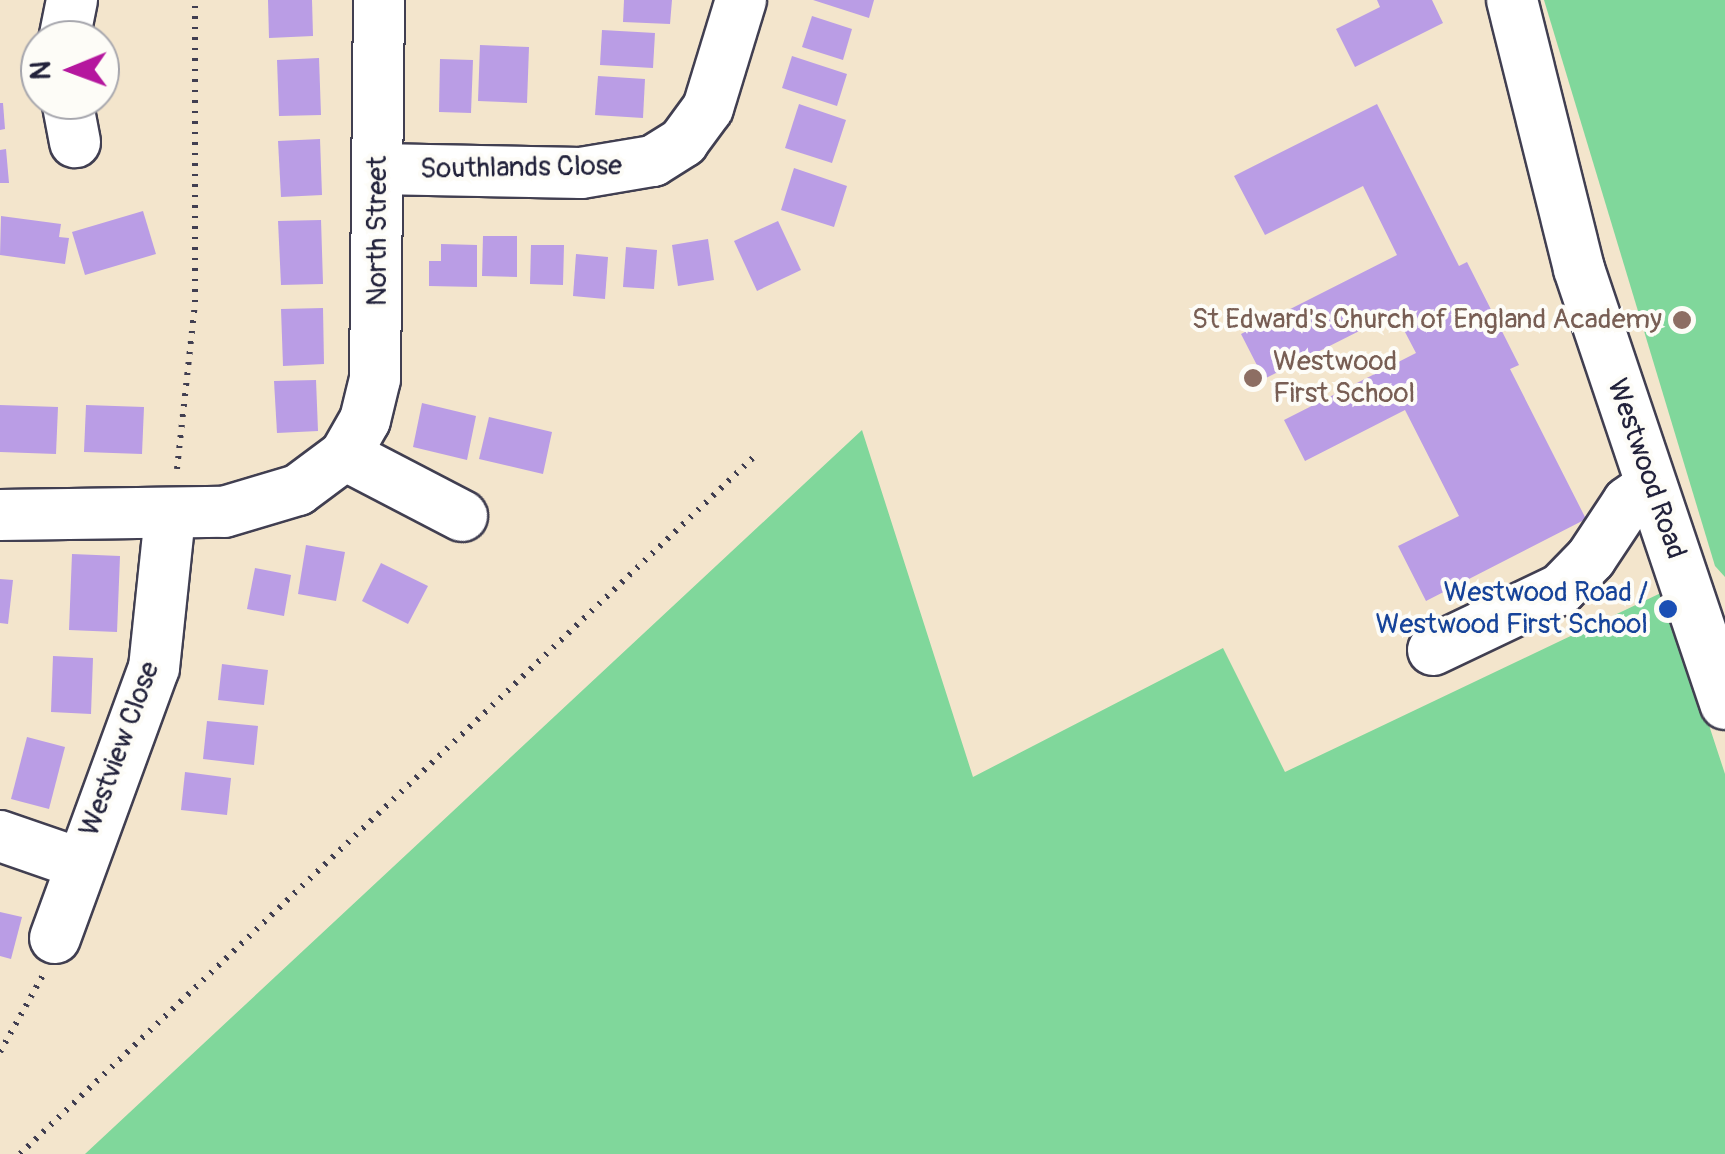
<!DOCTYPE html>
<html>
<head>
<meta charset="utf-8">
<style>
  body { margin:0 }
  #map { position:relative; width:1725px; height:1154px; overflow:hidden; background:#f3e5cc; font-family:Pangolin,sans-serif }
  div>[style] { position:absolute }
  .green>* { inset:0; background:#80d79b }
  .building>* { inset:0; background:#ba9de5 }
  .path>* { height:6px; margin-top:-3px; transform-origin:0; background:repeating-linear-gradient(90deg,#413f51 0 2.5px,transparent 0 10.5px) }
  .roads { filter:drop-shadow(2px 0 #413f51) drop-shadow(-2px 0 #413f51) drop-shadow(0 2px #413f51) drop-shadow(0 -2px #413f51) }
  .minor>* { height:50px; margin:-25px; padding:0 25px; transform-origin:25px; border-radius:25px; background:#fff }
  .dots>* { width:28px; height:28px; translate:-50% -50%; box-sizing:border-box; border:5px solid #fdfcf7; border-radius:50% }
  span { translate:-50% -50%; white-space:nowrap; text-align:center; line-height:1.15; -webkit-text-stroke:8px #fdfcf7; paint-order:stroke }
  .street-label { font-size:28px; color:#22223b }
  .education-label { font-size:28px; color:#785e54 }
  .right { translate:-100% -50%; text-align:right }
  .left { translate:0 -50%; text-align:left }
  .transit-label { font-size:28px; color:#164399 }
  .north { position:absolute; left:20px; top:20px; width:100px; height:100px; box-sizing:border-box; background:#fdfcf7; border:2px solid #a5a5ac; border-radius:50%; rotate:269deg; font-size:28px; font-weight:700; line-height:40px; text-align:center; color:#22223b }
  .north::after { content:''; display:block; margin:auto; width:35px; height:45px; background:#b5179e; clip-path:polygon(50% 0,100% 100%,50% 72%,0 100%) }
</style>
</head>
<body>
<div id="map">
  <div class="green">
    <div style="clip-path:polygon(1544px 0,1725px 0,1725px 577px,1715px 566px)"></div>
    <div style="clip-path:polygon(862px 430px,973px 777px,1223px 648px,1285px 772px,1665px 591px,1725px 774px,1725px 1154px,85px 1154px)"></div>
  </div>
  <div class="building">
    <div style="clip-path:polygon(268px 0,312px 0,313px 36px,269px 38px)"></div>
    <div style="clip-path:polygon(624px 0,672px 0,670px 24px,623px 22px)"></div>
    <div style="clip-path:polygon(813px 0,874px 0,869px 18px)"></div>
    <div style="clip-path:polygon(1377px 0,1432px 0,1443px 23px,1355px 67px,1336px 29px,1380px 7px)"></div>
    <div style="clip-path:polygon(812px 16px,852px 29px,843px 60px,802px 47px)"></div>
    <div style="clip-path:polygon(602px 30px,655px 33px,653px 68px,600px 65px)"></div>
    <div style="clip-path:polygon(480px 45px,529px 47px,527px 103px,478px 101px)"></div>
    <div style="clip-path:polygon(792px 56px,847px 74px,837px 106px,782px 88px)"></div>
    <div style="clip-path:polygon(319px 58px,321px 115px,279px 116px,277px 60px)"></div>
    <div style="clip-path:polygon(440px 59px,473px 60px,471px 113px,439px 112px)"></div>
    <div style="clip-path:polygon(598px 76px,645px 79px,643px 118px,595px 115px)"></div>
    <div style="clip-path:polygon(0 103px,3px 103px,5px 129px,0 130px)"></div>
    <div style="clip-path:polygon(799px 104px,846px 120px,832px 163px,785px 148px)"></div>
    <div style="clip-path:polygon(1377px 104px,1459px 266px,1467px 262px,1519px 365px,1510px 369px,1586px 519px,1426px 601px,1398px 546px,1459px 516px,1405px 410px,1305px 461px,1284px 420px,1416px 353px,1395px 313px,1264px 379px,1241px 334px,1397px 255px,1363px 186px,1265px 235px,1234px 176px)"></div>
    <div style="clip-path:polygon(320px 139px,322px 195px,281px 197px,278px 141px)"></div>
    <div style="clip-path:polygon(6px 149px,9px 183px,0 183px,0 150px)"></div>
    <div style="clip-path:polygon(794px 168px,847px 186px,834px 227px,781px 210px)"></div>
    <div style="clip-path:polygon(143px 211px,156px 254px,85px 275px,72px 232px)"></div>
    <div style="clip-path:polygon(1px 216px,61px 224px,59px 237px,69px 238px,65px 264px,0 255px)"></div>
    <div style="clip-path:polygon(321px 220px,323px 284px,281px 285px,278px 221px)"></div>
    <div style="clip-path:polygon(778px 221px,801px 270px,757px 291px,734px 241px)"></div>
    <div style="clip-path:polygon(483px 236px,517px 236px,517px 277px,482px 276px)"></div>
    <div style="clip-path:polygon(708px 239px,714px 280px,678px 286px,672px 245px)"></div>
    <div style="clip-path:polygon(441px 244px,477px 245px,477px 287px,429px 286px,429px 261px,441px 261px)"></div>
    <div style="clip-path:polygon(531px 245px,564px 245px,563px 285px,530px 284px)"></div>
    <div style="clip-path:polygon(626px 247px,657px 250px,654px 289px,623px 287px)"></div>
    <div style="clip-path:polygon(576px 254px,608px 257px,605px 299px,573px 296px)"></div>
    <div style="clip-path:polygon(323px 308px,324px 364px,283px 366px,281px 309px)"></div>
    <div style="clip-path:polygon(316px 380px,318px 431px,277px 433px,274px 381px)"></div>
    <div style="clip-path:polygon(422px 403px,476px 416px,467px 460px,413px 447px)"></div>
    <div style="clip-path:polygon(0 405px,58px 407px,56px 454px,0 452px)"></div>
    <div style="clip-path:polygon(86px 405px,144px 407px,142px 454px,84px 452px)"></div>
    <div style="clip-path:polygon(489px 417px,552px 432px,543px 474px,479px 459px)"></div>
    <div style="clip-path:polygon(306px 545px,345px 552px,336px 601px,298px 594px)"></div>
    <div style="clip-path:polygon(72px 554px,120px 556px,117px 632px,69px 630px)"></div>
    <div style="clip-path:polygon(381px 563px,428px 586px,408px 624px,362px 601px)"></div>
    <div style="clip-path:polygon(255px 568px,291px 575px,284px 616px,247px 609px)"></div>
    <div style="clip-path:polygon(0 579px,13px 580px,8px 624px,0 623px)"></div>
    <div style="clip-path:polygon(53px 656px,93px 658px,91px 714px,51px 712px)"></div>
    <div style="clip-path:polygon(222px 664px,268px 670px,264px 705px,218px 700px)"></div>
    <div style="clip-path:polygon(207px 721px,258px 726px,254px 765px,203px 759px)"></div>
    <div style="clip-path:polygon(27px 737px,65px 747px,49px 809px,11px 799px)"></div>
    <div style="clip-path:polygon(185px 772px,231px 778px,227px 815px,181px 810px)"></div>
    <div style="clip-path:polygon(0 912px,22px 917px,11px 959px,0 956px)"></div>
  </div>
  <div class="path">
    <div style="left:177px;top:469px;width:168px;rotate:-83.8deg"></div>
    <div style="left:195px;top:302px;width:302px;rotate:-90deg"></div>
    <div style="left:0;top:1052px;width:88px;rotate:-60.8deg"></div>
    <div style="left:20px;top:1154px;width:1016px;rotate:-43.53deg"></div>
  </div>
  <div class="roads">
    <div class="minor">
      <div style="left:1512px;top:0;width:277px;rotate:76deg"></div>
      <div style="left:1579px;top:269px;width:459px;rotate:71.4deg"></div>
      <div style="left:64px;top:40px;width:41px;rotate:-78.7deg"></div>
      <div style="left:67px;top:100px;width:43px;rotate:79.2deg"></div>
      <div style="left:378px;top:169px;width:203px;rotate:1.1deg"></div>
      <div style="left:581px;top:173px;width:73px;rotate:-9.5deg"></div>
      <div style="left:653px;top:161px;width:36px;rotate:-32deg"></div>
      <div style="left:683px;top:142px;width:42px;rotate:-53.7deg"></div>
      <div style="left:708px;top:108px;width:113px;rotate:-73deg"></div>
      <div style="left:345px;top:455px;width:132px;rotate:27.5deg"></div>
      <div style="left:0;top:515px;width:224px;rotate:-0.8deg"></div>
      <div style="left:224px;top:512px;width:77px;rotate:-16.6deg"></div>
      <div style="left:298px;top:490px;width:59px;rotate:-36.7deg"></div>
      <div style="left:345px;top:455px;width:40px;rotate:-60.3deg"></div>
      <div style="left:365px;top:420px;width:42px;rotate:-76.3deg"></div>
      <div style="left:375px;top:379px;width:379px;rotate:-89.4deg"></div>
      <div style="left:1433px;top:650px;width:142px;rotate:-25.5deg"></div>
      <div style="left:1561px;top:589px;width:43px;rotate:-45.9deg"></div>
      <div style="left:1591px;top:558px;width:67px;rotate:-56.5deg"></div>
      <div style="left:1628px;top:502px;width:28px;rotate:-35deg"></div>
      <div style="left:0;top:836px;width:83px;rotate:19.1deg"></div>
      <div style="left:55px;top:938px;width:288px;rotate:-69.9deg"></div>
      <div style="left:154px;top:668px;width:154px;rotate:-84deg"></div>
    </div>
  </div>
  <div class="dots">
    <div style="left:1682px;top:320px;background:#8d6e63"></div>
    <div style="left:1253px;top:378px;background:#8d6e63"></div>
    <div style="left:1668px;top:609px;background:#1a4fb4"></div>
  </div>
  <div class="street-label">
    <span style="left:521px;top:168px;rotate:-1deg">Southlands Close</span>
    <span style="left:378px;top:231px;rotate:-90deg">North Street</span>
    <span style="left:1646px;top:469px;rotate:71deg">Westwood Road</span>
    <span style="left:120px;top:749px;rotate:-70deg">Westview Close</span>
  </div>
  <div class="education-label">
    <span class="right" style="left:1662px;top:320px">St Edward's Church of England Academy</span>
    <span class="left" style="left:1273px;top:378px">Westwood<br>First School</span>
  </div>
  <div class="transit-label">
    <span class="right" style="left:1648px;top:609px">Westwood Road /<br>Westwood First School</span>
  </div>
  <div class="north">N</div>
</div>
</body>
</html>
